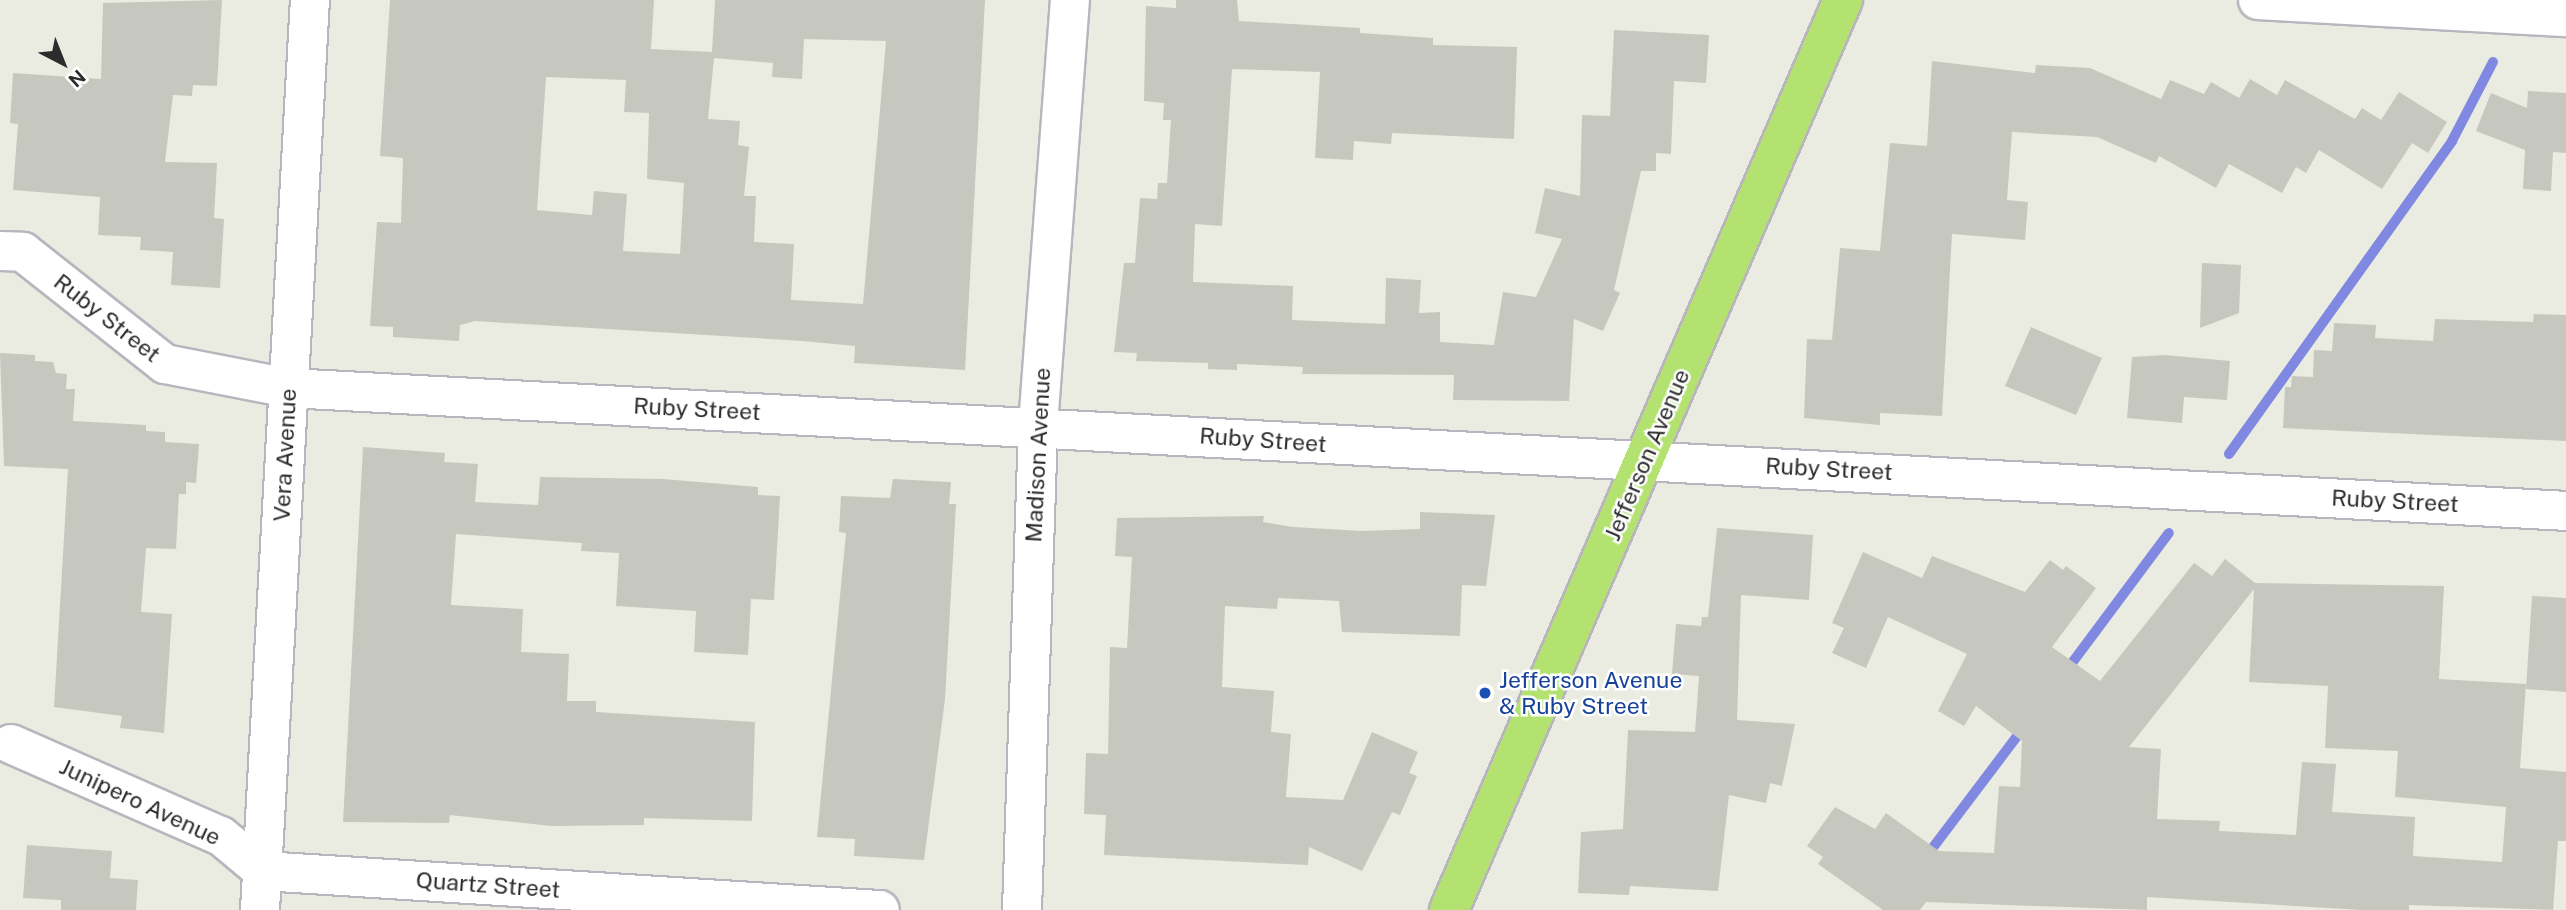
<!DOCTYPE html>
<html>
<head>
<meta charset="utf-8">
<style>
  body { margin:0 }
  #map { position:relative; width:2566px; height:910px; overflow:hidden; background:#eaece1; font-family:"Public Sans",sans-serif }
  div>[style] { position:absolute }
  .stream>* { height:10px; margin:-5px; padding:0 5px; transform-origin:5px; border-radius:5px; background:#8088e2 }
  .building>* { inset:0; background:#c6c8bf }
  .roads { filter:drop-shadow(2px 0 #b9b4be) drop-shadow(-2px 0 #b9b4be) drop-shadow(0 2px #b9b4be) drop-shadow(0 -2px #b9b4be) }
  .minor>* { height:38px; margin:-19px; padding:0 19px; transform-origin:19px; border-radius:19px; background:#fff }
  .major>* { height:38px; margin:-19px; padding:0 19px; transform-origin:19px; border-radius:19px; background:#b3e270 }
  .dots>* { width:19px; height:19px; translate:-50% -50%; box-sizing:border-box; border:4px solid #fff; border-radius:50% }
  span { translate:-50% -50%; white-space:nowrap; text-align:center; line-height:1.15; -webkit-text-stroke:5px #fff; paint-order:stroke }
  .street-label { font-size:23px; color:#2c2c2c }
  .transit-label { font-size:23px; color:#164399 }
  .left { translate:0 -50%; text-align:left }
  .north { position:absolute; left:28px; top:28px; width:70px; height:70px; -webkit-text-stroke:5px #fff; paint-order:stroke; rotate:138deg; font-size:19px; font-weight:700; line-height:28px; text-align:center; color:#2c2c2c }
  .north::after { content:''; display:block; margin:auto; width:24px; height:32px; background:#2c2c2c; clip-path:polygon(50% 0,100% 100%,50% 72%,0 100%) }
</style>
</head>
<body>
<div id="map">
  <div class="stream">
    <div style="left:2229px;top:454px;width:384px;rotate:-54.5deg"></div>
    <div style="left:2452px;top:141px;width:89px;rotate:-62.6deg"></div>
    <div style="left:2066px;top:671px;width:172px;rotate:-53.3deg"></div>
    <div style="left:1925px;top:858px;width:166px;rotate:-52.9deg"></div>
  </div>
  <div class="building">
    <div style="clip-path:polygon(222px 0,217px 86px,193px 85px,192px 96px,173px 95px,165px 162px,217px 163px,214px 218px,224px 219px,220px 288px,171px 285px,173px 252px,140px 250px,141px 237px,98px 235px,100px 197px,13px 190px,18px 124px,10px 123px,13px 73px,101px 79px,103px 3px)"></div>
    <div style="clip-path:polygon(evenodd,390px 0,654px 0,651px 49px,712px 52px,715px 0,985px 0,965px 370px,854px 363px,855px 346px,803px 341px,475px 321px,460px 325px,459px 341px,393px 337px,393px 327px,370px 326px,377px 222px,401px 223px,403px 158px,380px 156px,390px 0,804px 39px,886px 41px,863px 304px,791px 300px,794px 244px,754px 242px,756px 196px,744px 196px,749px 147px,738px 145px,740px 121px,708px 119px,714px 58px,773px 63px,772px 77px,802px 79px,804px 39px,390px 0,546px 77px,626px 80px,624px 112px,649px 113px,647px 179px,684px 183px,680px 254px,623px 251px,627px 194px,594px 191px,592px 215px,537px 210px,546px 77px)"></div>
    <div style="clip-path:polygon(1176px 0,1237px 0,1239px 21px,1360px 28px,1360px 33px,1433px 38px,1433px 45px,1517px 47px,1514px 139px,1392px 133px,1391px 144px,1354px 141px,1353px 160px,1315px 158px,1320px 72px,1232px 69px,1222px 226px,1195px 224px,1193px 282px,1293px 286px,1292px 320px,1385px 324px,1386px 278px,1421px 280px,1419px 313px,1440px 312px,1440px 342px,1494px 345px,1503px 292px,1536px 297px,1562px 239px,1535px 233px,1545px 188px,1580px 196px,1582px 115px,1610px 116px,1614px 30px,1709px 35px,1706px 83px,1674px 81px,1671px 154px,1656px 153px,1656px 171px,1641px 171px,1614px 290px,1620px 293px,1603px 331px,1574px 319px,1569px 401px,1453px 400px,1454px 375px,1302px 374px,1303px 367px,1237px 364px,1237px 370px,1208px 369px,1208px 363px,1136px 361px,1137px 353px,1114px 352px,1124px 263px,1135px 263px,1140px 198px,1157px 199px,1158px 183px,1167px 183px,1171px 120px,1163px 120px,1164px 103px,1144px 101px,1146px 6px,1176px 8px)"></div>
    <div style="clip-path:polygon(1932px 61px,2035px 73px,2036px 65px,2090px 68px,2161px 99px,2170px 80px,2204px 94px,2211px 82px,2239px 98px,2250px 79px,2277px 95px,2285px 80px,2355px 119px,2362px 108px,2381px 120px,2399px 92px,2447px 122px,2428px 153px,2412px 143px,2382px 189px,2319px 150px,2306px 173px,2296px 167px,2282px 193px,2229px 164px,2216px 188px,2159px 156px,2156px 163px,2097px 137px,2012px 132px,2007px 200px,2028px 202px,2025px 240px,1952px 234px,1942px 416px,1880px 413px,1880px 425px,1804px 418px,1807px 339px,1832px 340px,1840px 248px,1880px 251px,1890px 143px,1927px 146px)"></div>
    <div style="clip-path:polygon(2528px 91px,2566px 93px,2566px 153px,2553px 152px,2551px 191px,2523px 189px,2525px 150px,2476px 131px,2491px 93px,2527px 108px)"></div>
    <div style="clip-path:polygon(2202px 263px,2241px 265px,2239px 313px,2200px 328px)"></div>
    <div style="clip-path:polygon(2534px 314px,2566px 315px,2566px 441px,2283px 428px,2285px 387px,2291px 387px,2292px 376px,2313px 377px,2314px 350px,2332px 351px,2334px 323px,2376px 325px,2375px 338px,2433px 341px,2435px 319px,2533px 322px)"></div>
    <div style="clip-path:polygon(2031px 327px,2102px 358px,2076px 415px,2005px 386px)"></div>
    <div style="clip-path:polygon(0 353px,35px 355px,35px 361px,53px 362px,56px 373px,67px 374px,66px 389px,75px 389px,73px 421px,146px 425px,146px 431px,165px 432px,165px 442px,199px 444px,196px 483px,186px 482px,186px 494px,179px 494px,176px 549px,146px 548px,141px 612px,172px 614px,164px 733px,120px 728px,122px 716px,54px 707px,68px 469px,4px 466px)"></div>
    <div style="clip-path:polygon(2165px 355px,2230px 361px,2227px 400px,2184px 397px,2182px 423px,2127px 418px,2132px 357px)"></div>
    <div style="clip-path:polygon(363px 447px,445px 453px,444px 462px,478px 464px,475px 502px,538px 505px,540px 477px,663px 479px,758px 487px,758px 495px,780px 496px,774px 600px,751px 599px,748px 655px,694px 652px,696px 611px,616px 606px,619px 553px,581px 551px,582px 543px,456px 534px,451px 605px,523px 609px,521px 652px,569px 654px,567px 701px,596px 701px,596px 712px,755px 722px,752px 821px,644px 818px,644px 825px,551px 826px,450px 815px,449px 823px,343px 822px)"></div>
    <div style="clip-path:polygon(893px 479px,951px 482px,949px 504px,956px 504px,945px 699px,924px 860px,854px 856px,855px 839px,817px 837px,846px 533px,839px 532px,841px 496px,890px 498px)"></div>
    <div style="clip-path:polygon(1420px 512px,1495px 515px,1486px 586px,1462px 585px,1460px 636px,1342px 632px,1339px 601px,1278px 598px,1277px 609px,1225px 606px,1222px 687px,1274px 691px,1271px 732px,1291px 734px,1286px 797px,1343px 800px,1372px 732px,1418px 752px,1409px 773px,1417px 776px,1400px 815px,1392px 812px,1362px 871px,1309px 847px,1308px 865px,1104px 855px,1106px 815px,1084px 814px,1086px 753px,1108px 754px,1110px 647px,1127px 648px,1132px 557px,1115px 556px,1117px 518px,1264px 516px,1263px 522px,1293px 527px,1362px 531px,1420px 529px)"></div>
    <div style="clip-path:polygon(1717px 528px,1813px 535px,1809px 600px,1741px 595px,1737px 720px,1795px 724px,1782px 786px,1770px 783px,1766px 803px,1729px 795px,1718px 891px,1630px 886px,1629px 895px,1578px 893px,1581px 832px,1623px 829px,1628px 730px,1695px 732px,1699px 676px,1672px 674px,1676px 624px,1701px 626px,1702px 617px,1708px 617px)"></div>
    <div style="clip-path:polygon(evenodd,1863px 552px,1922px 578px,1932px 556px,2025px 592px,2050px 560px,2063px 570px,2066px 566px,2096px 588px,2052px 647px,2100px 681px,2194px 563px,2212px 576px,2225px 559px,2255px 583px,2444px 586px,2439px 679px,2526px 684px,2520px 768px,2566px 772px,2566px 841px,2558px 841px,2553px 910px,2409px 905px,2409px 910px,2362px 910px,2147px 897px,2147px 910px,1926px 902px,1920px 910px,1883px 910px,1818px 864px,1823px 857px,1807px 846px,1835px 807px,1875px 829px,1886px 813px,1939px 851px,1994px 853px,1999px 786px,2020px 787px,2022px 741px,1976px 706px,1964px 726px,1938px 711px,1967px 654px,1888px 617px,1866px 668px,1832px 653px,1844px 628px,1832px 623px,1863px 552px,2254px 589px,2249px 682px,2328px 686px,2325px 748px,2398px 751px,2395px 797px,2506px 807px,2502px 862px,2413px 856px,2415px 817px,2332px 812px,2336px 764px,2302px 762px,2296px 835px,2219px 831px,2220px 821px,2157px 819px,2161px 749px,2129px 747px,2254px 589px)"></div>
    <div style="clip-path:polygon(2532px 596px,2566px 598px,2566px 692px,2526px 689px)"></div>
    <div style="clip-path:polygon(27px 845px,112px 851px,110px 878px,138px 880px,136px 910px,61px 910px,61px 900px,23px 898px)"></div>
  </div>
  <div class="roads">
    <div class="minor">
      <div style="left:2258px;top:0;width:308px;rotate:3.2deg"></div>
      <div style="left:0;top:251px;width:23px;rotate:2deg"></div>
      <div style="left:23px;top:252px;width:181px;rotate:38.3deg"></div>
      <div style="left:165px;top:364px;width:126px;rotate:11deg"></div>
      <div style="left:289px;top:388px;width:2280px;rotate:3.09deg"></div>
      <div style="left:11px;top:744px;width:229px;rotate:23.7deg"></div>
      <div style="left:221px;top:836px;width:55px;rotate:39.8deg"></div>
      <div style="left:263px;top:871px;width:618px;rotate:3.62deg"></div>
      <div style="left:260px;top:910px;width:911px;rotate:-86.86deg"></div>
      <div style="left:1022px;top:910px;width:485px;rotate:-88.1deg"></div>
      <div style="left:1038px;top:425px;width:426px;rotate:-85.7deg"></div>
    </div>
    <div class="major">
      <div style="left:1449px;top:910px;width:992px;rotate:-66.59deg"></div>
    </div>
  </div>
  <div class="dots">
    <div style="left:1485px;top:693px;background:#1a4fb4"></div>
  </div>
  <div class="street-label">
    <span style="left:107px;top:318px;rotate:38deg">Ruby Street</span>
    <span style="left:697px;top:409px;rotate:3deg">Ruby Street</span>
    <span style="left:1263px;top:440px;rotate:4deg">Ruby Street</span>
    <span style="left:285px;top:455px;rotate:-87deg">Vera Avenue</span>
    <span style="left:1038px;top:455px;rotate:-87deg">Madison Avenue</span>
    <span style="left:1647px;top:455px;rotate:-67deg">Jefferson Avenue</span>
    <span style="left:1829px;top:469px;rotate:3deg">Ruby Street</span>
    <span style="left:2395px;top:501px;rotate:3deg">Ruby Street</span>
    <span style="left:140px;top:802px;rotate:25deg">Junipero Avenue</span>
    <span style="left:488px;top:885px;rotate:4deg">Quartz Street</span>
  </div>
  <div class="transit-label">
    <span class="left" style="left:1499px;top:693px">Jefferson Avenue<br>&amp; Ruby Street</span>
  </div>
  <div class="north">N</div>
</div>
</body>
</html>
